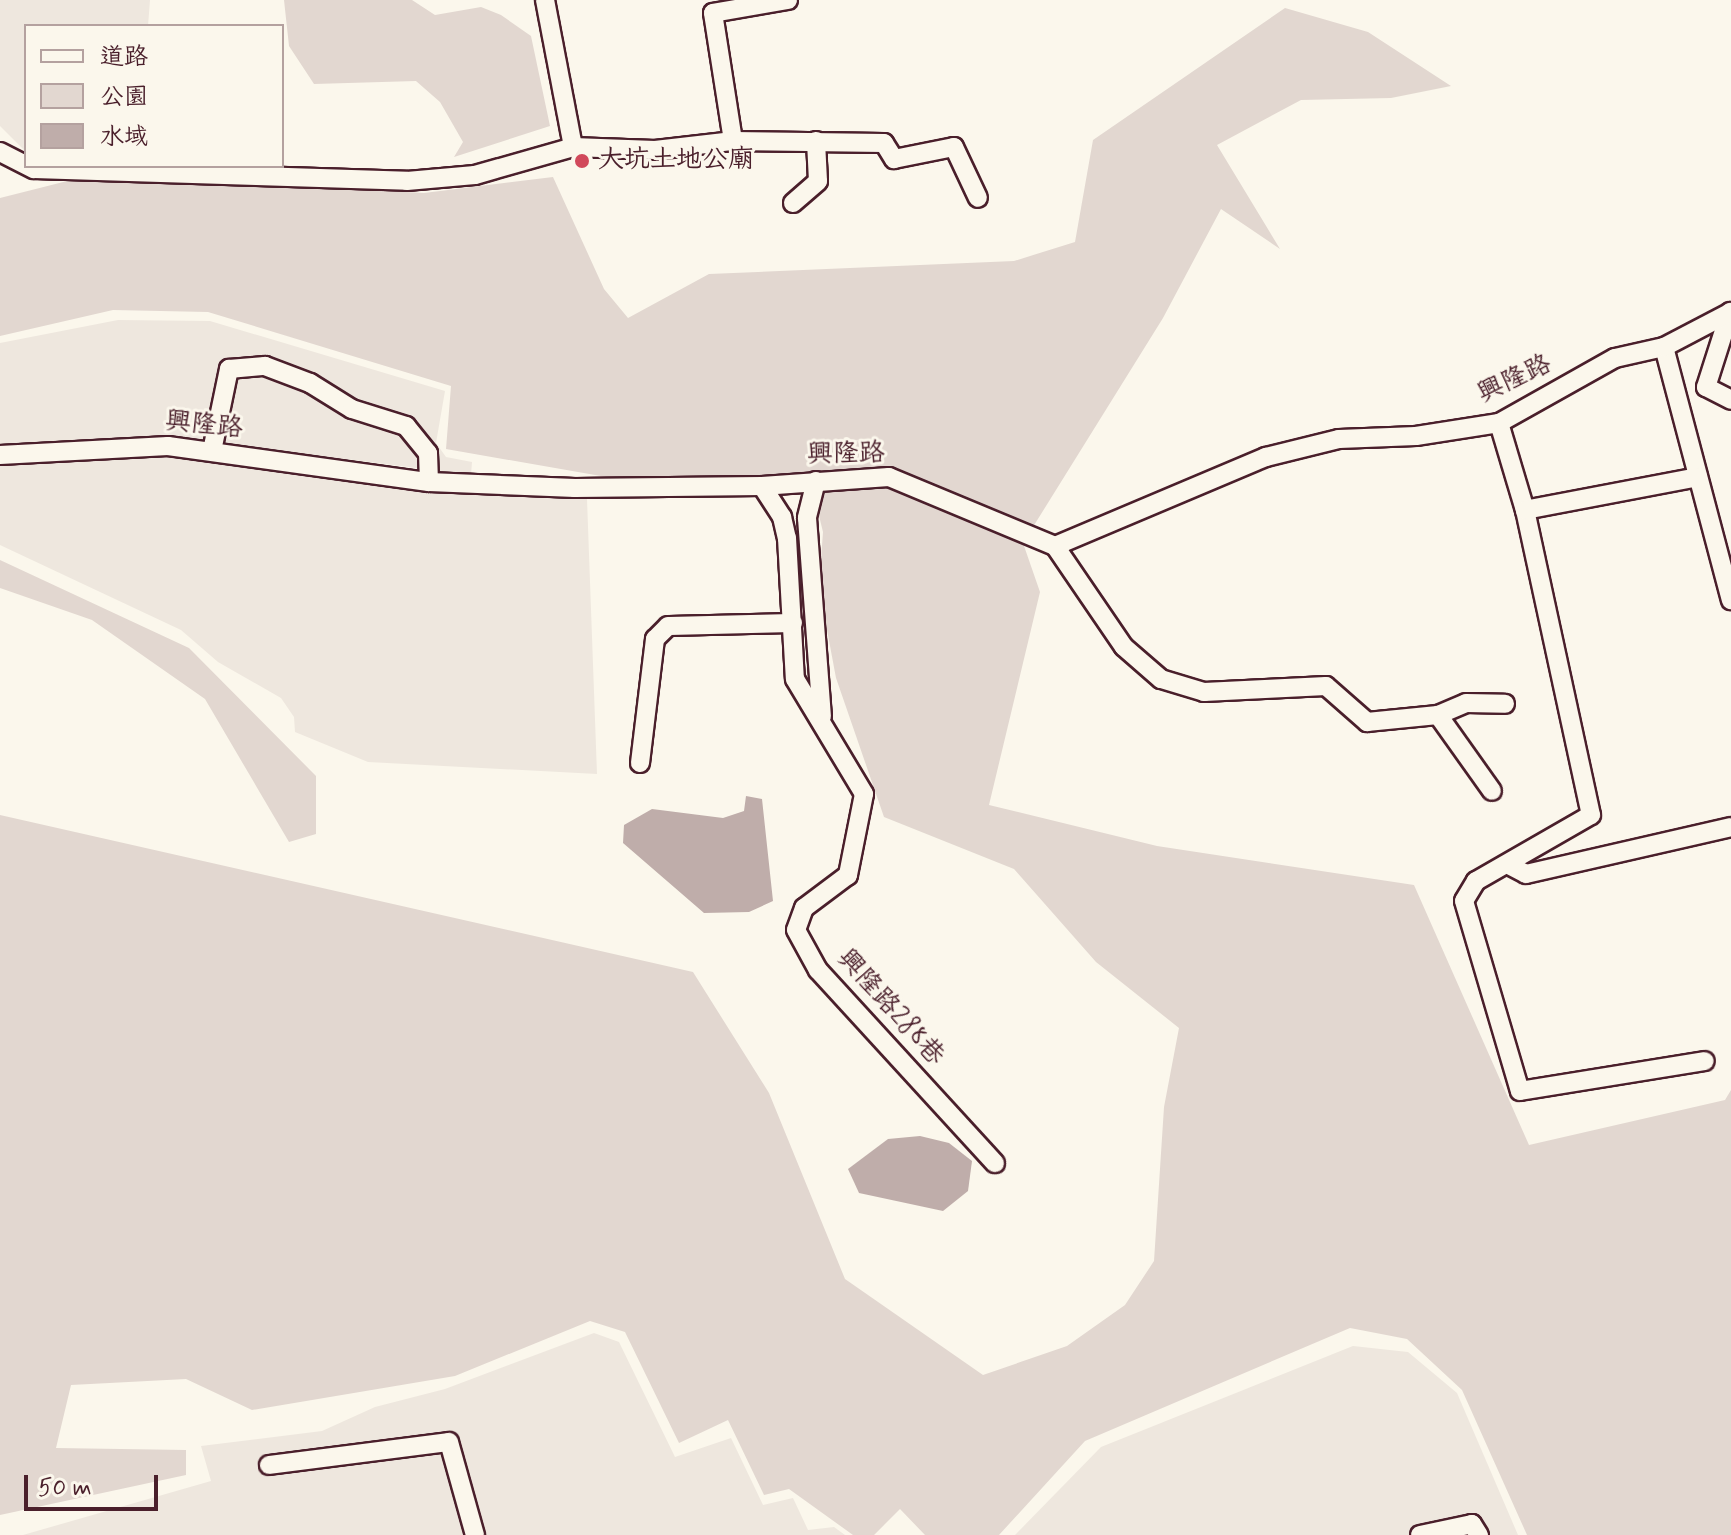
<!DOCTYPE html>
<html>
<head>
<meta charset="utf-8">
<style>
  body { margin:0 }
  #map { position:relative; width:1731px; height:1535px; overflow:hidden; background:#fbf7ec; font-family:Mynerve,"LXGW WenKai TC",sans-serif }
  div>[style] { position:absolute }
  .built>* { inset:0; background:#eee7de }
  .green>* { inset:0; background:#e2d7d0 }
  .water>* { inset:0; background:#bfadaa }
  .roads { filter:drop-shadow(2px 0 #4a1f2b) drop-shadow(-2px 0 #4a1f2b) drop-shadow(0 2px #4a1f2b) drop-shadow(0 -2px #4a1f2b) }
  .minor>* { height:18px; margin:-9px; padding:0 9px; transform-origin:9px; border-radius:9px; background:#fbf7ec }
  .dots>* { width:22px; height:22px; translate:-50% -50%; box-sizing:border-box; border:4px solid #fbf7ec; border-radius:50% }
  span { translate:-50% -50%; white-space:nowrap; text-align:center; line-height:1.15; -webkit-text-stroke:6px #fbf7ec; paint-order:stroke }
  .poi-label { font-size:26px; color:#4a1f2b }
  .left { translate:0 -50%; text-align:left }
  .street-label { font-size:26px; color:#4a1f2b }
  .legend { position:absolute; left:24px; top:24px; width:260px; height:144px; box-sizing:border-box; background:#fbf7ec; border:2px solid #b4a19f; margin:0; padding:10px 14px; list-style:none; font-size:24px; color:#4a1f2b }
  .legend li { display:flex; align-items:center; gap:16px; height:40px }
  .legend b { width:40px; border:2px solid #b4a19f }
  .scale { position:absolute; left:24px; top:1475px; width:134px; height:36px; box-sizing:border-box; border:4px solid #4a1f2b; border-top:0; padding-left:10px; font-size:24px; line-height:28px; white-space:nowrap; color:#4a1f2b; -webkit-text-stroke:6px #fbf7ec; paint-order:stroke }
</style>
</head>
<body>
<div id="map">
  <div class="built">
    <div style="clip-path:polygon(0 0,150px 0,148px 26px,26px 26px,26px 152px,0 126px)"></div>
    <div style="clip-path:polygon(118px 320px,210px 321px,445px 391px,436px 443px,446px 457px,472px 462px,471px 475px,165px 436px,0 446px,0 343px)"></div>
    <div style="clip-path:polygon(165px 456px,429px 492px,587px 499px,597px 774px,368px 762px,295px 732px,294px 717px,281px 698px,218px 662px,181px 630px,0 545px,0 464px)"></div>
    <div style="clip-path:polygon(594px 1333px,619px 1342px,675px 1457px,731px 1438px,763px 1505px,793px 1498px,808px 1530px,834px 1527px,845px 1535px,23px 1535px,211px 1481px,201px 1446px,322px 1431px,375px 1407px,445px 1389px)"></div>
    <div style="clip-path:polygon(1353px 1346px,1408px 1352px,1457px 1393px,1518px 1535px,1015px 1535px,1101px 1447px)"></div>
  </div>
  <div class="green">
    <div style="clip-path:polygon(284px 0,412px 0,435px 15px,481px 7px,501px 15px,531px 36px,550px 126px,454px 157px,463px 142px,440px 102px,416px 81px,314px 84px,289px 46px)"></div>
    <div style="clip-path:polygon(1285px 8px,1368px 32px,1451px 86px,1391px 98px,1301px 100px,1217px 145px,1280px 249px,1221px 209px,1163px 318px,1023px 543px,1040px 592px,989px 805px,1157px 846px,1414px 885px,1529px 1145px,1725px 1100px,1731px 1090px,1731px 1535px,1527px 1535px,1462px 1390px,1407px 1339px,1350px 1328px,1085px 1441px,999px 1535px,925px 1535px,900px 1509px,874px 1535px,853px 1535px,789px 1489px,764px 1495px,728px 1420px,679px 1443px,625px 1332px,590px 1321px,455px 1376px,252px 1410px,186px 1379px,71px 1385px,56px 1448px,186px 1450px,186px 1475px,0 1515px,0 815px,693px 972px,769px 1093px,845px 1279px,983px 1375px,1067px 1346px,1125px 1305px,1154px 1261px,1164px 1107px,1179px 1028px,1096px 962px,1014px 869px,884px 817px,836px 678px,819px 587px,823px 532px,809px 475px,618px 479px,446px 449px,451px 386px,208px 312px,113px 310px,0 336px,0 198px,95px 174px,424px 193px,553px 177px,604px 289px,628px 318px,709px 274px,1014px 261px,1075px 242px,1093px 140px)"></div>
    <div style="clip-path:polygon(0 560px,189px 648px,316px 776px,316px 834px,289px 842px,205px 699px,92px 620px,0 588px)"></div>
  </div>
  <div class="water">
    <div style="clip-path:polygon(746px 796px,762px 799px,773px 901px,749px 912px,704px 913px,623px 843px,624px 825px,652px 809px,723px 818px,744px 811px)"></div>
    <div style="clip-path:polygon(920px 1136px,949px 1143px,972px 1161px,968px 1191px,943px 1211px,859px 1193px,848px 1169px,888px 1139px)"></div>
  </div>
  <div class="roads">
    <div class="minor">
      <div style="left:545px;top:0;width:150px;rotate:79.2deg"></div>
      <div style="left:788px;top:0;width:76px;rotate:170.2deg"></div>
      <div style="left:713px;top:13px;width:130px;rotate:81.1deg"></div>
      <div style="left:733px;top:141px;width:151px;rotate:0.8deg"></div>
      <div style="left:884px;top:143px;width:19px;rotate:58deg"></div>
      <div style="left:894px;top:159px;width:61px;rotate:-11.3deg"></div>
      <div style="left:954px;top:147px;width:56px;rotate:64.8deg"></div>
      <div style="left:0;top:152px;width:38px;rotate:27deg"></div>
      <div style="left:34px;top:169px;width:373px;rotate:1.8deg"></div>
      <div style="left:407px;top:181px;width:68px;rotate:-5deg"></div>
      <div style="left:475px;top:175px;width:102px;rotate:-15.9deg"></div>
      <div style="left:573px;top:147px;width:82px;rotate:2.1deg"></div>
      <div style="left:655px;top:150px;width:79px;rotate:-6.6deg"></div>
      <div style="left:793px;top:203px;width:33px;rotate:-41deg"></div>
      <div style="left:818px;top:181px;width:40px;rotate:-92.9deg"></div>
      <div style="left:1730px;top:312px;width:79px;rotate:107.7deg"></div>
      <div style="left:1706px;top:387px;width:28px;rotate:27deg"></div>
      <div style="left:1664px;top:347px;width:262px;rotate:75.2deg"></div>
      <div style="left:1499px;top:423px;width:91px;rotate:73.4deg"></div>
      <div style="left:1525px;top:510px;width:312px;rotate:77.8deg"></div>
      <div style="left:1591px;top:815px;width:133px;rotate:150.1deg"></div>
      <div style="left:1476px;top:881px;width:23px;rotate:121deg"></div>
      <div style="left:1464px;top:901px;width:198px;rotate:73.6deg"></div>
      <div style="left:1520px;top:1091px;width:187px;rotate:-9.2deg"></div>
      <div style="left:212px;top:451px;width:84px;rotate:-78.3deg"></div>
      <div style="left:229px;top:369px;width:36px;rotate:-5deg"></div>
      <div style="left:265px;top:366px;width:48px;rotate:20.7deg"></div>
      <div style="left:310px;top:383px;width:49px;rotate:31.8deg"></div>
      <div style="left:352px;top:409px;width:57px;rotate:17.5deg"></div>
      <div style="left:406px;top:426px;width:35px;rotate:51deg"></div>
      <div style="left:428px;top:453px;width:29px;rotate:88deg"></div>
      <div style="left:0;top:455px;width:168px;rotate:-3.1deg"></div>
      <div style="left:168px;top:446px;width:263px;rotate:7.9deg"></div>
      <div style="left:429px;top:482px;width:146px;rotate:2.4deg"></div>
      <div style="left:575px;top:488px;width:187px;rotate:-0.6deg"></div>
      <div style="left:762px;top:486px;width:127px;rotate:-4.1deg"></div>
      <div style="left:889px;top:477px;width:180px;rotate:22.6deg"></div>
      <div style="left:1055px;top:546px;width:229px;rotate:-22.9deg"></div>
      <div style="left:1266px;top:457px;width:75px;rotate:-13.9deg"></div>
      <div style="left:1339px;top:439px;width:77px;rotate:-2.2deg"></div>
      <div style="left:1416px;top:436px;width:84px;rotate:-8.9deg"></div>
      <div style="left:1499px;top:423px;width:133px;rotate:-29.3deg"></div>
      <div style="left:1615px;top:358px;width:50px;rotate:-12.7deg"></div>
      <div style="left:1664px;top:347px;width:76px;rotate:-27.6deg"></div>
      <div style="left:816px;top:481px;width:38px;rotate:104deg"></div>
      <div style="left:807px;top:518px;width:199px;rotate:85.7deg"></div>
      <div style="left:762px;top:486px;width:37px;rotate:57deg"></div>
      <div style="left:782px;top:517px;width:22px;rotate:77deg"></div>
      <div style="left:787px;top:538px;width:141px;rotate:86.8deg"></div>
      <div style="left:795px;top:679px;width:134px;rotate:59deg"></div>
      <div style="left:864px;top:794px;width:83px;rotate:101.2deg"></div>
      <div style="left:848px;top:875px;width:55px;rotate:143.1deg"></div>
      <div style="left:804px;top:908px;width:23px;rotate:110deg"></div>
      <div style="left:796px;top:930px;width:46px;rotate:61.2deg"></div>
      <div style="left:818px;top:970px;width:262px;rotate:47.5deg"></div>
      <div style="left:1525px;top:510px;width:176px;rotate:-10.8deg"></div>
      <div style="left:1055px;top:546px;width:122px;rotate:55.7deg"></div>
      <div style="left:1124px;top:647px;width:49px;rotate:40.9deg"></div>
      <div style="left:1161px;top:679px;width:45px;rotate:16.8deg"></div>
      <div style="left:1204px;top:692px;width:122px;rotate:-2.8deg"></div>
      <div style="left:1326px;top:686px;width:55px;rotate:41.3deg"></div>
      <div style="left:1367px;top:722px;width:71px;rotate:-5.6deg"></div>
      <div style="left:1438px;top:715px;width:30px;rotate:-23deg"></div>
      <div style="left:1466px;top:703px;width:39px;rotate:1deg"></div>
      <div style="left:1438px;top:715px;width:93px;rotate:54.6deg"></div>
      <div style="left:640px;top:763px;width:125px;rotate:-83.1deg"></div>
      <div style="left:655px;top:639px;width:18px;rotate:-45deg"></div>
      <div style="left:668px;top:626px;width:125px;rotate:-1.4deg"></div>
      <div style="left:1509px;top:865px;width:19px;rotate:28deg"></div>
      <div style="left:1526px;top:874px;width:210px;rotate:-12.9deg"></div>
      <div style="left:269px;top:1465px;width:181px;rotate:-7.3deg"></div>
      <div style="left:449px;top:1442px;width:97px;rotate:74.4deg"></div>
      <div style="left:1420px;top:1535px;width:53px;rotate:-11.9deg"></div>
      <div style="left:1472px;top:1524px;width:13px;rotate:58deg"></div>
    </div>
  </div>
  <div class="dots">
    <div style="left:582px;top:161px;background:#d1495b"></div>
  </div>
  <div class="poi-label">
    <span class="left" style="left:598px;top:161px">大坑土地公廟</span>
  </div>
  <div class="street-label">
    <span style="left:1515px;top:380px;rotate:-25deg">興隆路</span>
    <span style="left:204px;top:426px;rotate:6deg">興隆路</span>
    <span style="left:846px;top:455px;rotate:-1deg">興隆路</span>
    <span style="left:890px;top:1008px;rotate:48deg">興隆路288巷</span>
  </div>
  <ul class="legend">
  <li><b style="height:10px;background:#fbf7ec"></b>道路</li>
  <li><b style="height:22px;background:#e2d7d0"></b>公園</li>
  <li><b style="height:22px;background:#bfadaa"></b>水域</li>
  </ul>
  <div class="scale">50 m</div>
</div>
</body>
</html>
